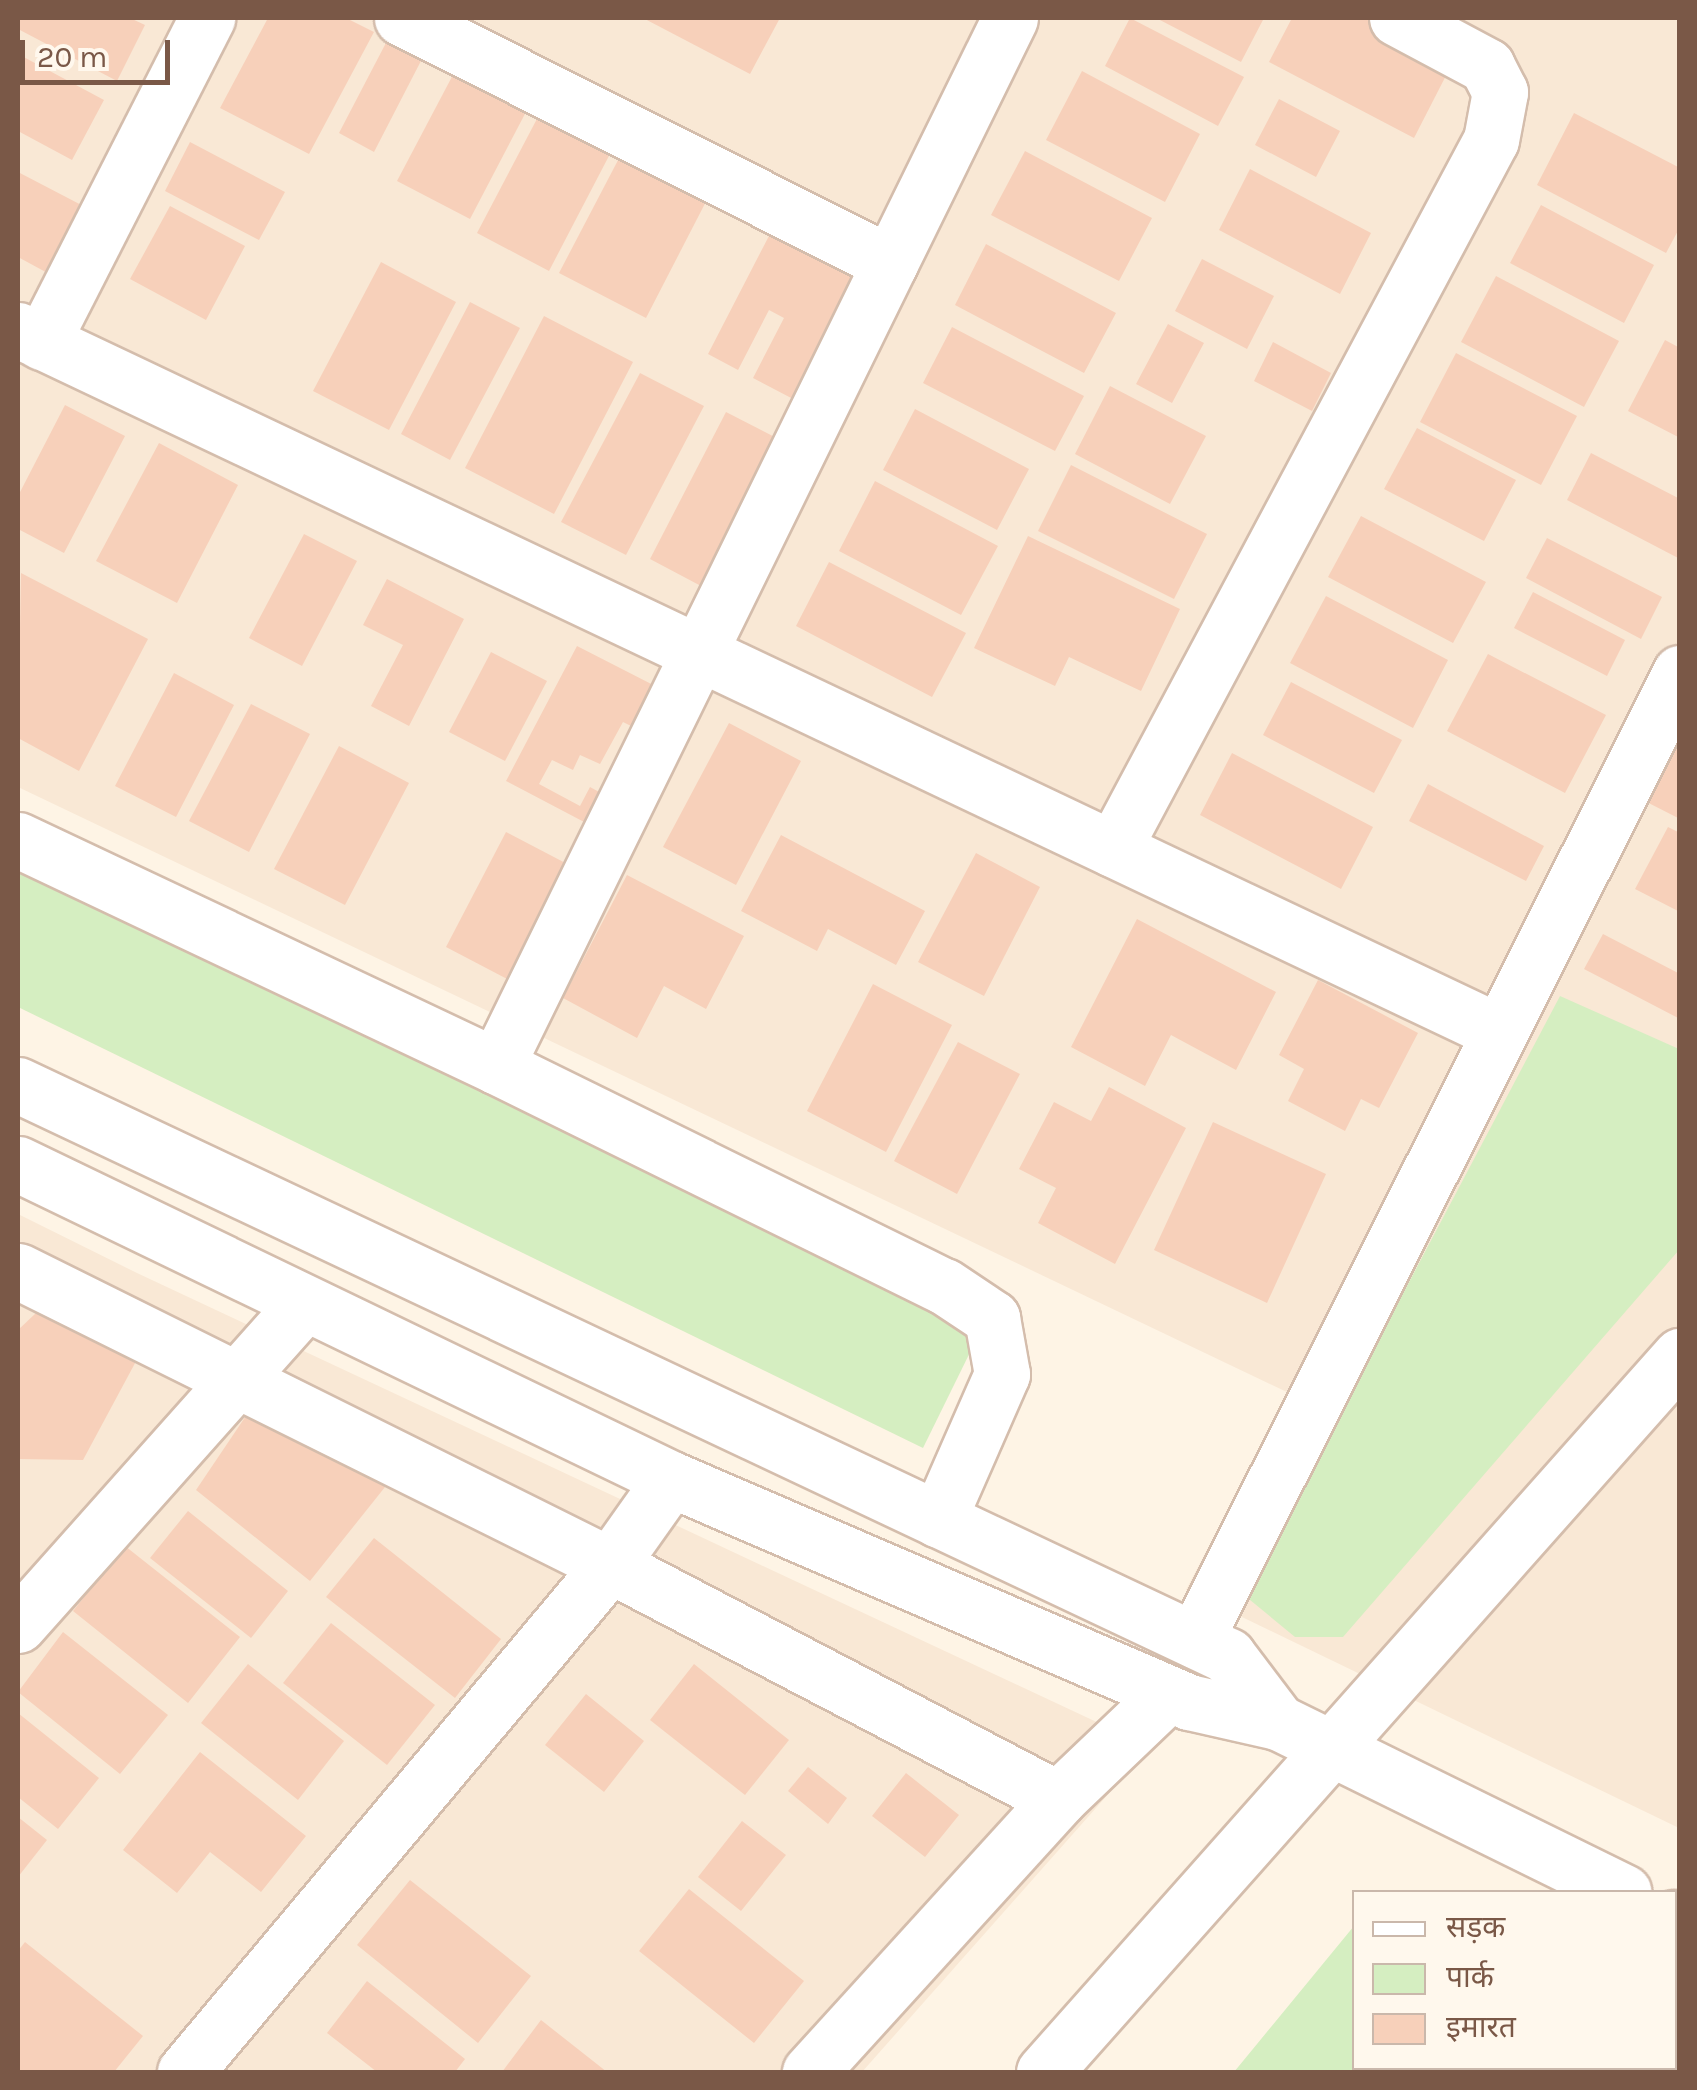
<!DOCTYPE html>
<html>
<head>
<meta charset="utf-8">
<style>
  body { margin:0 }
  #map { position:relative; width:1697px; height:2090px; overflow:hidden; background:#fef4e5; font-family:Karla,"Noto Sans Devanagari",sans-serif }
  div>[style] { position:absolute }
  .residential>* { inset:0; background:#f9e8d5 }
  .green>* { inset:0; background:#d5eec1 }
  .building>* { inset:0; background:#f7d0ba }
  .roads { filter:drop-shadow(2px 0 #d4bdac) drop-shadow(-2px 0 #d4bdac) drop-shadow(0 2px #d4bdac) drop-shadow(0 -2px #d4bdac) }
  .minor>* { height:55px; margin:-27.5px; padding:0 27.5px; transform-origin:27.5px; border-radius:27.5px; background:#fff }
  span { translate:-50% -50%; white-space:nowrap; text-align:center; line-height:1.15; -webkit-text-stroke:8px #fff8ed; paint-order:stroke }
  .frame { position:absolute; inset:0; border:20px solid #7a5847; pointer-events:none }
  .legend { position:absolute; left:1352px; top:1890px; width:325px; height:180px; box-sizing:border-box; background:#fff8ed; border:2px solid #cab8ab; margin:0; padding:12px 18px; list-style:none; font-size:30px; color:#7a5847 }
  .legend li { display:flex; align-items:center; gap:20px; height:50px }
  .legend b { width:50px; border:2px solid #cab8ab }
  .scale { position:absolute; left:20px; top:40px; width:150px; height:45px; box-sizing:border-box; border:5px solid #7a5847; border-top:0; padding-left:12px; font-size:30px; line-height:35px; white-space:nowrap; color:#7a5847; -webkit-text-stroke:8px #fff8ed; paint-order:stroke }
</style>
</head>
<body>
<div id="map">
  <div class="residential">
    <div style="clip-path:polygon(18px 18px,1679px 18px,1679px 1828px,1186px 1590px,1289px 1393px,18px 787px)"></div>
    <div style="clip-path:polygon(18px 1214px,137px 1273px,1150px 1747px,862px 2072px,18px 2072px)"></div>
  </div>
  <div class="green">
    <div style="clip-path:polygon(18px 860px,982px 1328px,923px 1448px,18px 1007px)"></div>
    <div style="clip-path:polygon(1560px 996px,1679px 1049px,1679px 1250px,1343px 1637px,1295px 1637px,1244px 1595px)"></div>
    <div style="clip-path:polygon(1354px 1926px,1354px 2068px,1674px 2068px,1675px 2038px,1679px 2072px,1234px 2072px)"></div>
  </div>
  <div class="building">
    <div style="clip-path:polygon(18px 18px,130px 18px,145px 25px,117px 81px,18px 29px)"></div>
    <div style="clip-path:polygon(268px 18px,346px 18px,374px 32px,309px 154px,220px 108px)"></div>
    <div style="clip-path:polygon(643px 18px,780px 18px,750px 74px)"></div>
    <div style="clip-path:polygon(1130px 18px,1244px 77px,1218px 126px,1105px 66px)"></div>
    <div style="clip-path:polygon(1156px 18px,1264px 18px,1241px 62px)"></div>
    <div style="clip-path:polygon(1292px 18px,1373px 18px,1454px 60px,1414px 138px,1269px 62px)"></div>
    <div style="clip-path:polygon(388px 39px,423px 57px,374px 152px,339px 133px)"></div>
    <div style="clip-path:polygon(18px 54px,104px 100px,72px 160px,18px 131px)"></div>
    <div style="clip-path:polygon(455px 71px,527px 110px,470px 219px,397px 181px)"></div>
    <div style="clip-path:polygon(1082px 71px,1200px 134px,1165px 202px,1046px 140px)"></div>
    <div style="clip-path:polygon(1279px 99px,1340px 131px,1316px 177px,1255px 145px)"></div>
    <div style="clip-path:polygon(1574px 113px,1680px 168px,1680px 227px,1666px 253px,1537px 185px)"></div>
    <div style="clip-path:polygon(539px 115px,611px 152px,549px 271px,477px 233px)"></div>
    <div style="clip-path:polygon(190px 142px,285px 192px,259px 240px,165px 191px)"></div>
    <div style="clip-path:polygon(627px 143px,713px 188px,646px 318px,559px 273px)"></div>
    <div style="clip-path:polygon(1025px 151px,1152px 218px,1119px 281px,991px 215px)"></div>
    <div style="clip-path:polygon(1250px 169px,1371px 233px,1340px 294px,1219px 230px)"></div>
    <div style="clip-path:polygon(18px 172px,89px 209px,53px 276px,18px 257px)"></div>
    <div style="clip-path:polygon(1541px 205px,1654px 265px,1624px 323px,1510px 263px)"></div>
    <div style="clip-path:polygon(170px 206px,245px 246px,206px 320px,130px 279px)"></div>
    <div style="clip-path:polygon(772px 230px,860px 276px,795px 400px,753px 378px,784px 318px,769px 310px,738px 370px,708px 354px)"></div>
    <div style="clip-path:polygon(986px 244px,1116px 313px,1084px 373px,955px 305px)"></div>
    <div style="clip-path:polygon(1202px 259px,1274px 296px,1247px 349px,1175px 311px)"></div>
    <div style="clip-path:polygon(381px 262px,456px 302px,389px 430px,313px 391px)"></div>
    <div style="clip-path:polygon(1496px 276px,1619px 341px,1584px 407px,1461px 342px)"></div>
    <div style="clip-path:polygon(470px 302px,520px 328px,450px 460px,401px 434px)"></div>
    <div style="clip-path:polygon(544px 316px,633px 362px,554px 514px,465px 468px)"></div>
    <div style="clip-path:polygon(1168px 324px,1204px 343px,1172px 403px,1136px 384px)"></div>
    <div style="clip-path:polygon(952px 327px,1084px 396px,1055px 451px,923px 383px)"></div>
    <div style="clip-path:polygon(1665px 340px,1680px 348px,1680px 438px,1628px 411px)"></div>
    <div style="clip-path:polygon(1273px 342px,1331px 373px,1312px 411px,1254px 381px)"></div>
    <div style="clip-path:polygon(1456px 353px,1577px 416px,1541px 485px,1420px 422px)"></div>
    <div style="clip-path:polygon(640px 373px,704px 406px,626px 555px,561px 522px)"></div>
    <div style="clip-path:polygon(1110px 386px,1206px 436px,1170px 504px,1075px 454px)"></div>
    <div style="clip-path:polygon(65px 405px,125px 436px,64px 553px,18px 529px,18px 496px)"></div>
    <div style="clip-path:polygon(915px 409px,1029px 469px,997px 530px,883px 470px)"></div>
    <div style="clip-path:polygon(726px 412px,794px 447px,718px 595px,650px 559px)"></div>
    <div style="clip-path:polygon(1417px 428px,1516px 480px,1484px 541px,1384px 489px)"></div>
    <div style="clip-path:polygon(159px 443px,238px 485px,177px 603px,96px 561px)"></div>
    <div style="clip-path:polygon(1591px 453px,1680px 499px,1680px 559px,1567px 500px)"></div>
    <div style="clip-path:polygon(1071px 465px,1207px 534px,1174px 599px,1038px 531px)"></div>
    <div style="clip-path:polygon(875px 481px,998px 546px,961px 615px,839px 551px)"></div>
    <div style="clip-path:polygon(1361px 516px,1486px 582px,1453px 643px,1328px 577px)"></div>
    <div style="clip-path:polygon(304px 534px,357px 561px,302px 666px,249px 638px)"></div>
    <div style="clip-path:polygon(1028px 536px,1180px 609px,1141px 691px,1069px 657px,1055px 686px,974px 648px)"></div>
    <div style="clip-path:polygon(1547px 538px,1662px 597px,1641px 639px,1526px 578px)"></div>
    <div style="clip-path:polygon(829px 562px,966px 633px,932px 697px,796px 626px)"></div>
    <div style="clip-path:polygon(21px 573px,148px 639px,79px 771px,18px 738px)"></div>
    <div style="clip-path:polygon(387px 579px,464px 619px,409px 726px,371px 706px,403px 645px,363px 625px)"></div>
    <div style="clip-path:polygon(1533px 592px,1625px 640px,1607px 676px,1514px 628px)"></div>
    <div style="clip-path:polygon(1326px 596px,1448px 660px,1413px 728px,1290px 663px)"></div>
    <div style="clip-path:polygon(577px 646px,663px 690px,641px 731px,623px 722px,600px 764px,580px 755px,573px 770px,552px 760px,539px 784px,580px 806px,590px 787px,601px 793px,586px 823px,506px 781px)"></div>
    <div style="clip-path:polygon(491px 652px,547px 681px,505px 761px,449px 732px)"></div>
    <div style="clip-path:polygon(1488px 654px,1606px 715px,1565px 793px,1447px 731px)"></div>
    <div style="clip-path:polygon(174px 673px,234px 705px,176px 817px,115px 786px)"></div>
    <div style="clip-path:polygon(1291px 682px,1402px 740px,1374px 793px,1263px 735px)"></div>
    <div style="clip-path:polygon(251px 704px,310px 734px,249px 852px,189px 821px)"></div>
    <div style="clip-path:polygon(729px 723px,801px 761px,736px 885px,663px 847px)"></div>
    <div style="clip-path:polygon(1680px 731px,1680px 819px,1631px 794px)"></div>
    <div style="clip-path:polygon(339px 746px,409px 783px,345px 905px,274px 869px)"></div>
    <div style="clip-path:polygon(1232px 753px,1373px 827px,1341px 889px,1200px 815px)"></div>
    <div style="clip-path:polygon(1428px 784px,1544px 846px,1526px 881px,1409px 821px)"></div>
    <div style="clip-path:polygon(1668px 827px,1680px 833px,1680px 912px,1635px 889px)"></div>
    <div style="clip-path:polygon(506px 832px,573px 867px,513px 982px,446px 947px)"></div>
    <div style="clip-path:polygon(781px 835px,925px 911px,896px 965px,828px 929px,817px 951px,741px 911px)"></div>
    <div style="clip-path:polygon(976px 853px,1040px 887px,984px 996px,918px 962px)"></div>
    <div style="clip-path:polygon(627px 875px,744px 936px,706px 1009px,664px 986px,637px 1038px,563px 998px)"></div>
    <div style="clip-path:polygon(1137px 919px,1276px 992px,1236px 1070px,1171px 1035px,1145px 1086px,1071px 1047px)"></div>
    <div style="clip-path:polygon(1603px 934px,1680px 974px,1680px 1019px,1584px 969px)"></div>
    <div style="clip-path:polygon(1318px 980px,1418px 1033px,1379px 1108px,1361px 1099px,1345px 1131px,1288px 1101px,1304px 1069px,1279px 1055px)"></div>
    <div style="clip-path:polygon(873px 984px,952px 1025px,886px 1152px,807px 1111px)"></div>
    <div style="clip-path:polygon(958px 1042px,1020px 1074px,957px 1194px,894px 1161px)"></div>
    <div style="clip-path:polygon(1109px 1087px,1186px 1128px,1115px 1264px,1038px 1223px,1056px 1188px,1019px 1169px,1054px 1102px,1091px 1121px)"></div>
    <div style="clip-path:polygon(1213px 1122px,1326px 1174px,1267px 1303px,1154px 1250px)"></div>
    <div style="clip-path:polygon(36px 1313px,141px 1352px,83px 1460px,18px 1459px,18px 1330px)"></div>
    <div style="clip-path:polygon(258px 1398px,393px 1477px,310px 1581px,196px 1490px)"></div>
    <div style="clip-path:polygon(188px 1511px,288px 1591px,251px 1638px,150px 1558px)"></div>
    <div style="clip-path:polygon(374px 1538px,501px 1639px,455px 1698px,326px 1597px)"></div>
    <div style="clip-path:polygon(125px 1546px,240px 1637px,188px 1703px,73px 1611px)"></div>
    <div style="clip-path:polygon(331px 1623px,435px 1705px,387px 1765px,283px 1683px)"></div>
    <div style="clip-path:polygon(63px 1632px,168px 1715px,120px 1774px,18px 1692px)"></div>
    <div style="clip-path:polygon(248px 1664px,344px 1741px,298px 1800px,201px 1723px)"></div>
    <div style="clip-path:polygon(694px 1664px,789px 1740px,745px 1795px,650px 1720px)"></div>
    <div style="clip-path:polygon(586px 1694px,644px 1741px,604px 1792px,545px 1745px)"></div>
    <div style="clip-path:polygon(18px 1713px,99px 1778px,58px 1829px,18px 1797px)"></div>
    <div style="clip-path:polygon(200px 1752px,306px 1836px,261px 1892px,210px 1852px,177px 1893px,123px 1850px)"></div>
    <div style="clip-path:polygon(808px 1767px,847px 1798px,828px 1824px,788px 1791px)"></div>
    <div style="clip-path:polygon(906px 1773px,959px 1815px,925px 1857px,872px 1816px)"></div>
    <div style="clip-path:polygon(18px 1817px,47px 1840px,18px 1877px)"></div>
    <div style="clip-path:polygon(742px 1821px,786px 1855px,741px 1911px,698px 1877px)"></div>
    <div style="clip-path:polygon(410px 1880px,531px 1976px,478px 2043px,357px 1945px)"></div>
    <div style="clip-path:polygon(689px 1889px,804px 1981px,754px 2043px,639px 1951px)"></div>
    <div style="clip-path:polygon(25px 1942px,143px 2036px,114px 2072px,18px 2072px,18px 1951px)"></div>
    <div style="clip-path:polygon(367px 1981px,465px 2059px,455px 2072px,377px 2072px,327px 2033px)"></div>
    <div style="clip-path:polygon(541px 2020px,607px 2072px,502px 2072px)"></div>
  </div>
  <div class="roads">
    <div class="minor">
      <div style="left:402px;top:18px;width:546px;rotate:26.66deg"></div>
      <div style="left:18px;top:330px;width:1639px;rotate:25.36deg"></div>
      <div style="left:42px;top:342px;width:364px;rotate:-63deg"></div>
      <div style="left:18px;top:840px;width:529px;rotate:25.3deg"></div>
      <div style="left:496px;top:1066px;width:499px;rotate:26.2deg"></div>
      <div style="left:944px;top:1286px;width:58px;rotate:33.7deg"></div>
      <div style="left:992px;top:1318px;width:57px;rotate:79.9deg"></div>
      <div style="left:1002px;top:1374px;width:159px;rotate:113.7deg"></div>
      <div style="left:1113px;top:849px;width:803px;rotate:-61.94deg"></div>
      <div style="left:1491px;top:140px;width:49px;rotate:-79.4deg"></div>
      <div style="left:1500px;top:92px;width:29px;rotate:-117deg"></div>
      <div style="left:1487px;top:66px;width:102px;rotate:-151.9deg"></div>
      <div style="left:496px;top:1066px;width:1167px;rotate:-63.87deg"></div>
      <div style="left:18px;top:1085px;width:1338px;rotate:25.26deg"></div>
      <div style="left:1228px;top:1656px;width:83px;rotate:52.9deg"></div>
      <div style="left:18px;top:1164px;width:725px;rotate:25.75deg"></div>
      <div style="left:671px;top:1479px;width:564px;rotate:23.29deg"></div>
      <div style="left:1189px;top:1702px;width:91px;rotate:12.7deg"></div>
      <div style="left:1278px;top:1722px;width:385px;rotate:26.2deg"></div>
      <div style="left:18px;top:1271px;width:661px;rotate:26.41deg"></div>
      <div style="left:610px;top:1565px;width:505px;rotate:27.58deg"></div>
      <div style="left:18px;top:1625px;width:431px;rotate:-48.3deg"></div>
      <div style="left:1195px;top:1640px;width:1082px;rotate:-63.36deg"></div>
      <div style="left:1674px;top:1918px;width:6px;rotate:18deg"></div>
      <div style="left:185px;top:2072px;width:662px;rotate:-50.03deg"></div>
      <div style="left:610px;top:1565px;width:105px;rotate:-54.7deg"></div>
      <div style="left:810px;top:2072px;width:369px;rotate:-47.7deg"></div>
      <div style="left:1058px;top:1799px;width:153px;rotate:-43.7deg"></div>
      <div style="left:1044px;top:2072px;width:958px;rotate:-48.39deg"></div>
    </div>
  </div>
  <div class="frame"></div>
  <ul class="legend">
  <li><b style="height:12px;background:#fff"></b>सड़क</li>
  <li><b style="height:28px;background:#d5eec1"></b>पार्क</li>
  <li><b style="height:28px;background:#f7d0ba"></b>इमारत</li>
  </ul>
  <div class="scale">20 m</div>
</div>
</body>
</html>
